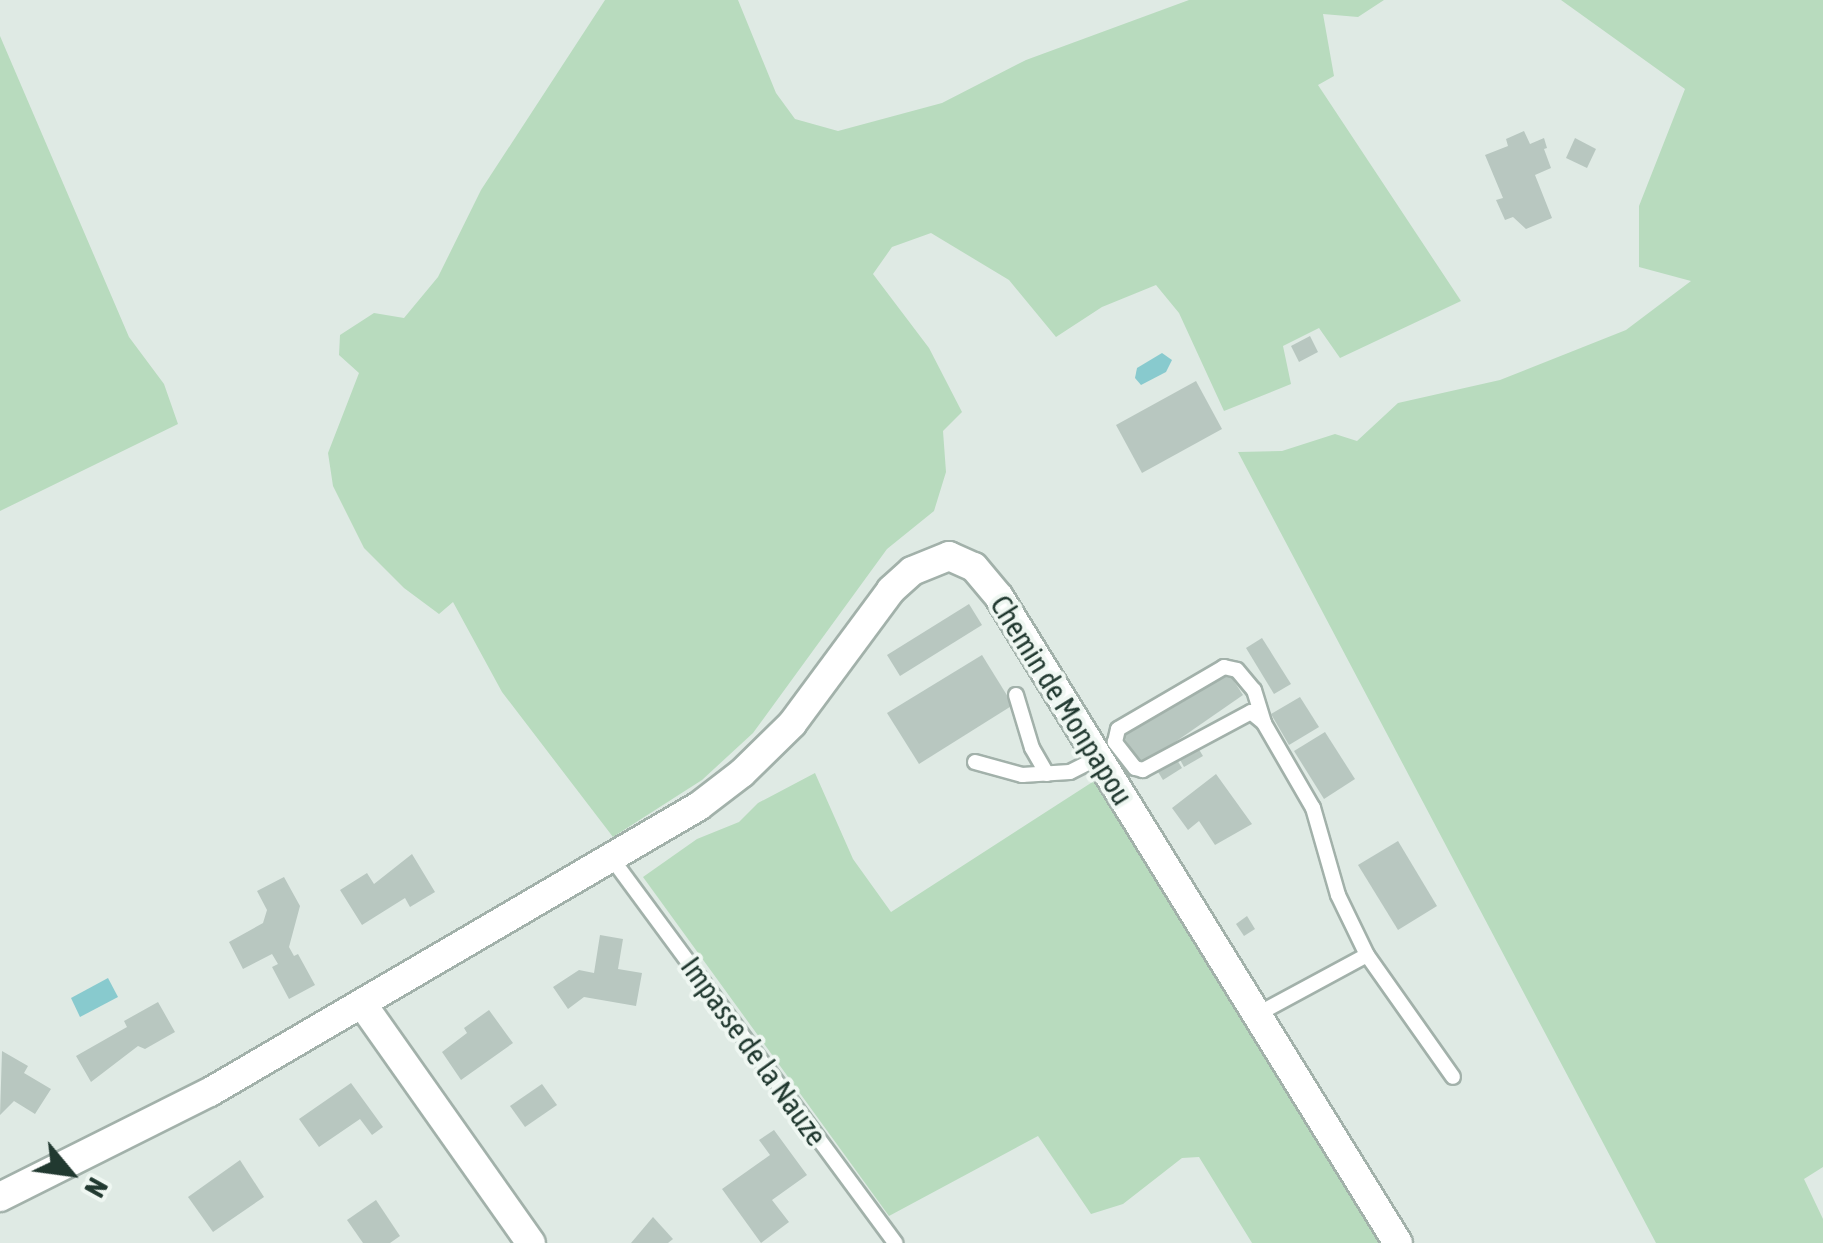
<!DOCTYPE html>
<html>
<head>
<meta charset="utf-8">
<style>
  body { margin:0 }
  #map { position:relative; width:1823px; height:1243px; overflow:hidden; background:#dfeae4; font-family:"Asap Condensed",sans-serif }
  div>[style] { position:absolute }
  .green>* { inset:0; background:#b8dbbe }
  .water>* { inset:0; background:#88cace }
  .building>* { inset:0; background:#b8c7c0 }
  .roads { filter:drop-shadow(2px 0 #a2b1aa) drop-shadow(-2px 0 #a2b1aa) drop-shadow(0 2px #a2b1aa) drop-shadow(0 -2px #a2b1aa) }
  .service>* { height:14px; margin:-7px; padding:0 7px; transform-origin:7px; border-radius:7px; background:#fff }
  .minor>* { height:28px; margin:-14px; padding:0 14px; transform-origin:14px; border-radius:14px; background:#fff }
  span { translate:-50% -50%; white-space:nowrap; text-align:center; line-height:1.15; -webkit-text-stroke:8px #eff7f2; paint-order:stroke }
  .street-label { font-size:30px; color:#213930 }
  .north { position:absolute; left:20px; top:1123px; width:100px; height:100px; -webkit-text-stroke:8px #eff7f2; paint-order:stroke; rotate:119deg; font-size:28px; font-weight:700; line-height:40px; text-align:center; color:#213930 }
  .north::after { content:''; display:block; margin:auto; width:35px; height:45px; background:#213930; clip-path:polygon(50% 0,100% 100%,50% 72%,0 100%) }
</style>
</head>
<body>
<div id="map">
  <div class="green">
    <div style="clip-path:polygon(605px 0,738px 0,776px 93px,795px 119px,838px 131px,942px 103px,1026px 60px,1189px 0,1384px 0,1358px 17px,1323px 14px,1334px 76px,1318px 85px,1461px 301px,1340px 358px,1319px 328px,1283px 346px,1291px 384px,1224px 411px,1179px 313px,1156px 285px,1102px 307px,1056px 337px,1009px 280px,931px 233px,892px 247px,873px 274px,929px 348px,962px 412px,943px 431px,946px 472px,934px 511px,887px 549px,753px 733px,702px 780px,613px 837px,502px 692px,453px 602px,439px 614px,404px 588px,364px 548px,333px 486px,328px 453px,359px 373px,339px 355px,340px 335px,374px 313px,404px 318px,438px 277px,481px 190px)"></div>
    <div style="clip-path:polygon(1561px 0,1823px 0,1823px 1167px,1804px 1179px,1823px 1219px,1823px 1243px,1656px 1243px,1238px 452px,1282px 451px,1335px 434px,1357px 441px,1398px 403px,1500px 380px,1626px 330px,1691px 281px,1639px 267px,1639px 206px,1685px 89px)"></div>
    <div style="clip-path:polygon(0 36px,129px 337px,164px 384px,178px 424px,0 511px)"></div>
    <div style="clip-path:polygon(815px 773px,853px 859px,891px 912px,1094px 781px,1386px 1243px,1252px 1243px,1199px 1157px,1182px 1158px,1123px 1204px,1091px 1214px,1038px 1136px,889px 1216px,643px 877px,697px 839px,739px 822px,758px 803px)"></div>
  </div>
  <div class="water">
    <div style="clip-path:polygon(1162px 353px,1172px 360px,1166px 372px,1141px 385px,1135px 378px,1137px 368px)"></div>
    <div style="clip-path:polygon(108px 978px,118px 997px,80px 1017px,71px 998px)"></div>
  </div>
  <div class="building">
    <div style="clip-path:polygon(1524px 131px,1530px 144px,1544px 138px,1547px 148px,1544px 149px,1551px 168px,1535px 175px,1552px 218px,1526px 229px,1513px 217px,1505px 220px,1496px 200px,1503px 198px,1485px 155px,1508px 146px,1506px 139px)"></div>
    <div style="clip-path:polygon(1575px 138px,1596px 149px,1587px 168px,1566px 158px)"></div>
    <div style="clip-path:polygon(1310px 336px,1318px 352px,1299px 362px,1291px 346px)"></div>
    <div style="clip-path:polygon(1196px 381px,1222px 429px,1142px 473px,1116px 425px)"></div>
    <div style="clip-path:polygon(969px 604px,982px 625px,900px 676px,887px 655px)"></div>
    <div style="clip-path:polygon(1262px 638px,1291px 684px,1274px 694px,1246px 648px)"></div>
    <div style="clip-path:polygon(982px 655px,1013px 705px,919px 764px,887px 713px)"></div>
    <div style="clip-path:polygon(1228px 672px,1243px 695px,1142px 765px,1123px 736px)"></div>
    <div style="clip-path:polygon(1300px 697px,1319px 727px,1289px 745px,1271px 714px)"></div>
    <div style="clip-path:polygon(1325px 732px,1355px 779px,1324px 799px,1294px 751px)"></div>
    <div style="clip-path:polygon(1195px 743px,1203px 756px,1184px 767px,1177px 754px)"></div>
    <div style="clip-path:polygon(1174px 755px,1182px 768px,1163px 780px,1155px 767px)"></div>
    <div style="clip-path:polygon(1216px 774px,1252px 824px,1215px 845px,1199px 821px,1188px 830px,1172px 808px)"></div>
    <div style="clip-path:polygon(1398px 841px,1437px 906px,1398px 930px,1358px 865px)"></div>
    <div style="clip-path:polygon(412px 854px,435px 892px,410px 907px,405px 898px,362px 925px,340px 890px,367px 873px,374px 884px)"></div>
    <div style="clip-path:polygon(284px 877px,300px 906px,289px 947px,294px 956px,298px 954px,315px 985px,289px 999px,272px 967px,278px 964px,272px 954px,243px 969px,229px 942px,263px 923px,267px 910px,257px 891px)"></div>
    <div style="clip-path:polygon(1247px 916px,1255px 929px,1244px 936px,1236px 924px)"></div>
    <div style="clip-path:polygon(600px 935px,623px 939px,618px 969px,642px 973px,636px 1006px,584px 997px,568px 1009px,553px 987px,579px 970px,594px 973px)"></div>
    <div style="clip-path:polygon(158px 1002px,175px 1032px,145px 1049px,138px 1046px,91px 1082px,76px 1056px,127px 1027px,124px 1021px)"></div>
    <div style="clip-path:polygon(489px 1010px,513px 1043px,461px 1080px,442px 1052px,467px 1033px,464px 1028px)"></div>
    <div style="clip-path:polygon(2px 1051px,28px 1066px,24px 1073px,51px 1089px,35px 1114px,14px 1101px,0 1115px)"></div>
    <div style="clip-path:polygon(351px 1083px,383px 1127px,372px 1135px,360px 1119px,319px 1147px,299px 1119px)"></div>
    <div style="clip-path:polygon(542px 1084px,557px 1105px,525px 1127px,510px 1106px)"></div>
    <div style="clip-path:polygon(774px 1130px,807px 1175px,772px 1200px,789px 1222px,761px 1243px,722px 1189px,770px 1155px,759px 1140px)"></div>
    <div style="clip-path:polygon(240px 1160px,264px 1197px,213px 1232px,188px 1197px)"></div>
    <div style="clip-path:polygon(376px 1200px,400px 1236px,390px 1243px,363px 1243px,347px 1220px)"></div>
    <div style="clip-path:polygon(653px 1217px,673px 1239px,668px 1243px,631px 1243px)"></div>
  </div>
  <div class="roads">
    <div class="service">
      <div style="left:1016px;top:695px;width:55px;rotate:73.2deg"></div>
      <div style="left:1032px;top:748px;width:30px;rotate:60deg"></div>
      <div style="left:975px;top:762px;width:49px;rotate:15.5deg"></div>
      <div style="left:1022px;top:775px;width:48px;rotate:-3.6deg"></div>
      <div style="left:1070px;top:772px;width:31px;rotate:-27deg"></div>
      <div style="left:613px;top:860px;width:476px;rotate:53.6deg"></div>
      <div style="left:1367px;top:955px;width:149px;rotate:54.8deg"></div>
      <div style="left:1256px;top:1015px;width:126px;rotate:-28.4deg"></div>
      <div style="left:1367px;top:955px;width:67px;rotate:-115.8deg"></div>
      <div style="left:1338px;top:895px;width:91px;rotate:-106deg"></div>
      <div style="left:1313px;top:808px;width:98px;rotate:-120deg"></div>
      <div style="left:1264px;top:723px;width:17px;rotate:-140deg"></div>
      <div style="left:1251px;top:712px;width:123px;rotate:151.8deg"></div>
      <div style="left:1143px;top:770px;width:8px;rotate:-166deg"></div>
      <div style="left:1135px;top:768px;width:33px;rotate:-128deg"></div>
      <div style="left:1115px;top:742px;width:13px;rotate:-77deg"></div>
      <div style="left:1118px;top:729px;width:123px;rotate:-30.3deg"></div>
      <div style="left:1224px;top:667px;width:13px;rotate:13deg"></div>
      <div style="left:1237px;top:670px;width:26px;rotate:50deg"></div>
      <div style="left:1254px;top:690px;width:34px;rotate:73deg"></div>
    </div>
    <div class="minor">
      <div style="left:363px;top:1005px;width:291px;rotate:54.8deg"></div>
      <div style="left:0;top:1197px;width:235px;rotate:-26.6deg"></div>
      <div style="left:210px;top:1092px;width:566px;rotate:-30.32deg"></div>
      <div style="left:699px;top:806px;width:54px;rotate:-37.5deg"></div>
      <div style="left:742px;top:773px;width:70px;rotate:-44.4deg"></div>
      <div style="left:792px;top:724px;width:167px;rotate:-53.5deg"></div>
      <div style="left:891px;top:590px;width:28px;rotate:-42deg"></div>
      <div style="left:912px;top:571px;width:40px;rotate:-22deg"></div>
      <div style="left:949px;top:556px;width:27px;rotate:24deg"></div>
      <div style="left:974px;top:567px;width:39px;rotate:50deg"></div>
      <div style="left:999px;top:597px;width:759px;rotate:58.3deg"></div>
    </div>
  </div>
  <div class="street-label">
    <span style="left:1062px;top:700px;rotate:58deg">Chemin de Monpapou</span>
    <span style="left:754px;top:1051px;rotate:54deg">Impasse de la Nauze</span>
  </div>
  <div class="north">N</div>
</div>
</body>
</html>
